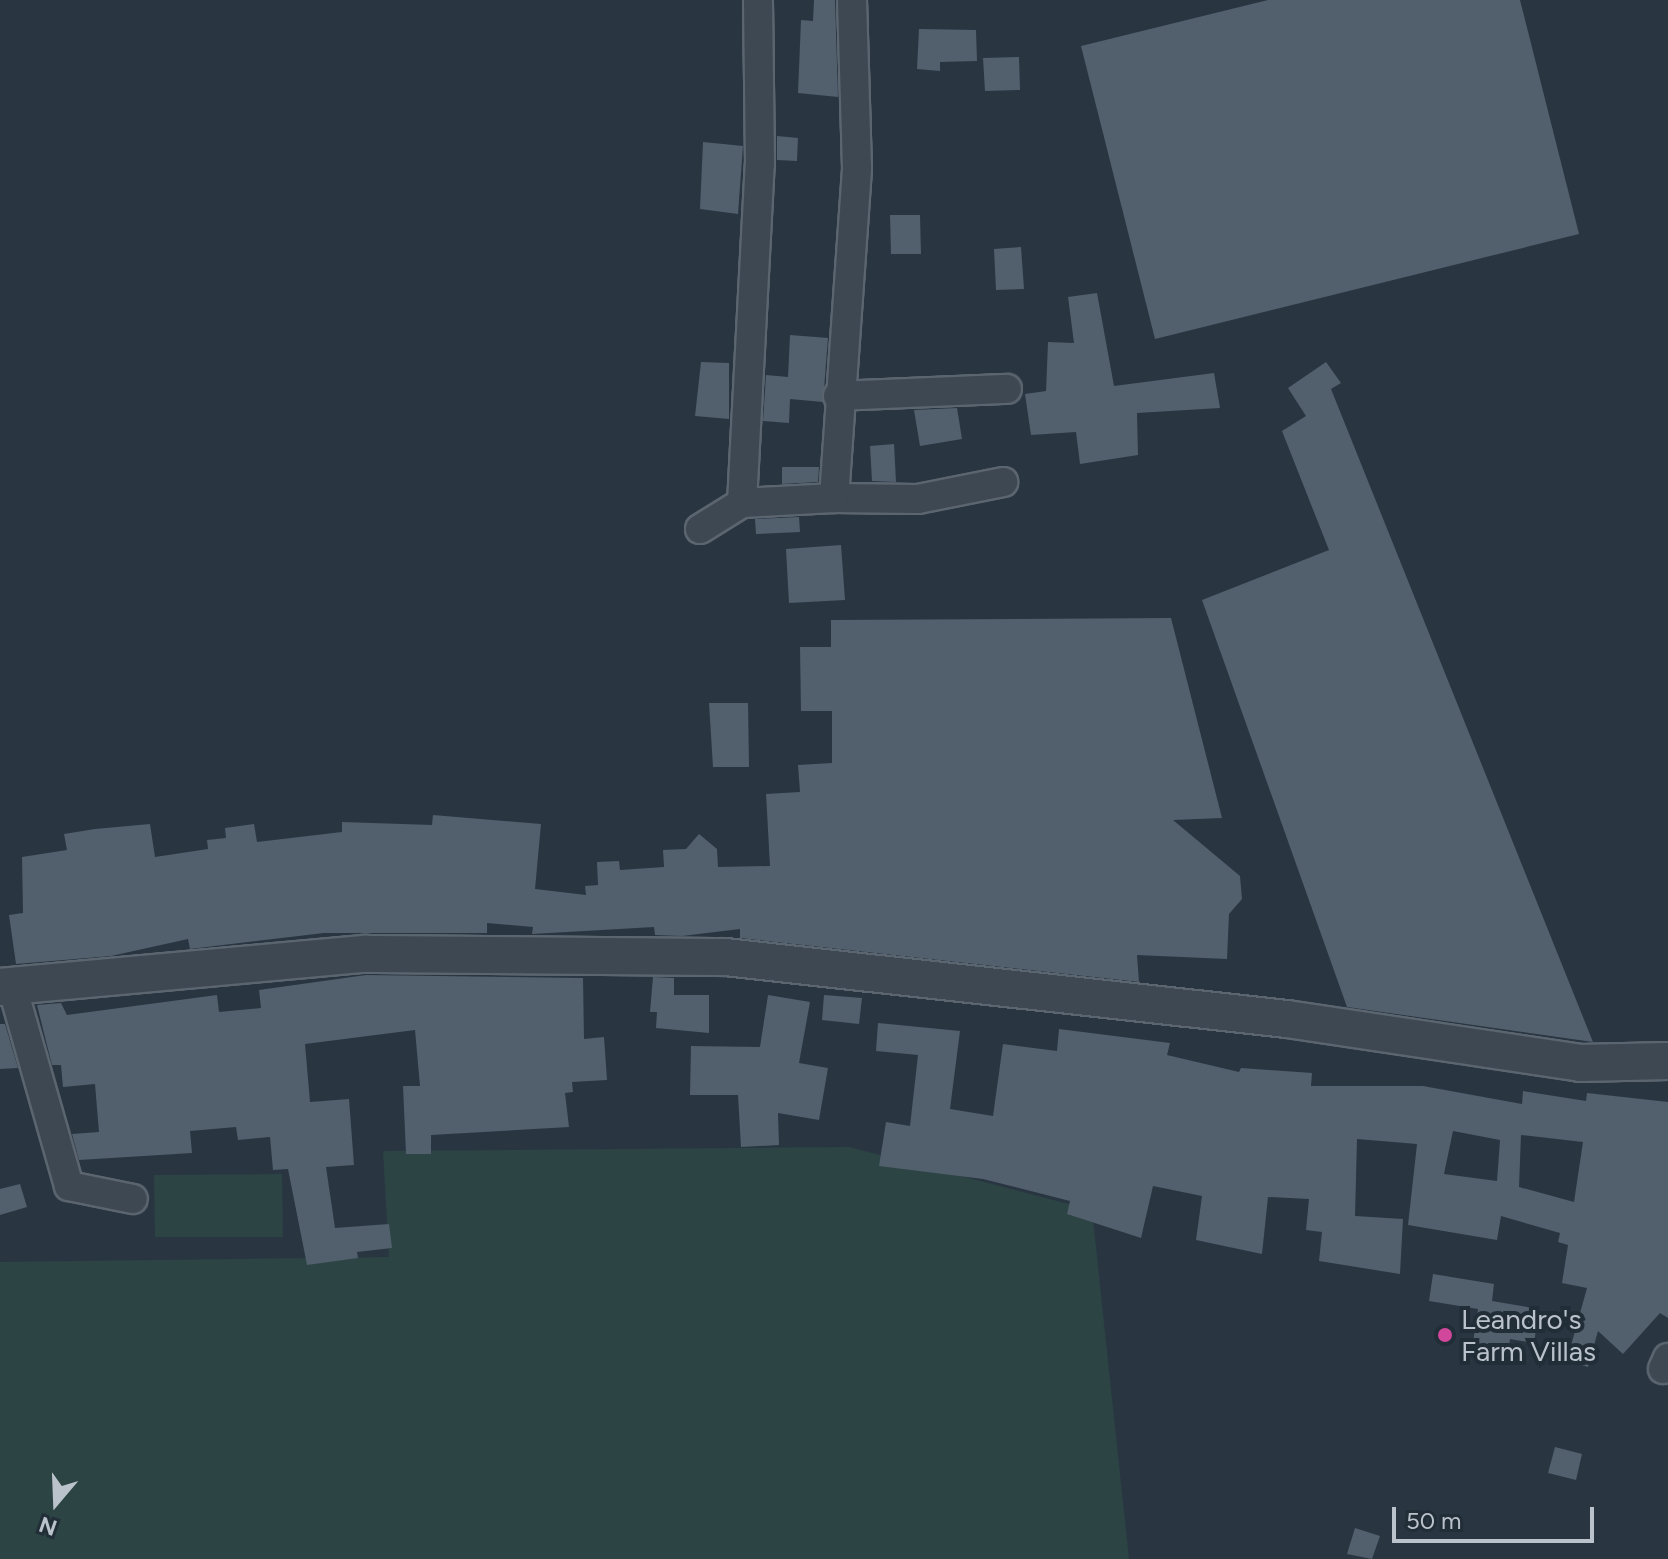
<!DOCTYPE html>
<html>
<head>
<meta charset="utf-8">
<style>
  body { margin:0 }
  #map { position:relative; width:1668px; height:1559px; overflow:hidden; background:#293642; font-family:Figtree,sans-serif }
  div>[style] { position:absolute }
  .green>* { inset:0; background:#2c4444 }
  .building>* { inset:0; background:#525f6c }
  .roads { filter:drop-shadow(2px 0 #5b656f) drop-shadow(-2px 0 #5b656f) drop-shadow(0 2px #5b656f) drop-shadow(0 -2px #5b656f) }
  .minor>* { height:28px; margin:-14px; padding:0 14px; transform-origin:14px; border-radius:14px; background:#3d4852 }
  .tertiary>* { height:36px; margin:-18px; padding:0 18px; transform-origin:18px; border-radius:18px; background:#3d4852 }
  .dots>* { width:22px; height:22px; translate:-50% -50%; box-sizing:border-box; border:4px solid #212d37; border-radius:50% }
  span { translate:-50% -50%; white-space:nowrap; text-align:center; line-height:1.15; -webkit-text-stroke:8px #212d37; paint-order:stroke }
  .poi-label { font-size:28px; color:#bac2cb }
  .left { translate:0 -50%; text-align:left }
  .north { position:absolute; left:16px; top:1463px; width:80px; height:80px; -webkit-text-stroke:6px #212d37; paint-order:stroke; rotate:199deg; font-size:22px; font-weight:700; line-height:32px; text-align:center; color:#bac2cb }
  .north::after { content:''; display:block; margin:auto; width:28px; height:36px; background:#bac2cb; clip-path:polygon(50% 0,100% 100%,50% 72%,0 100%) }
  .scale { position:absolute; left:1392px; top:1507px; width:202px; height:36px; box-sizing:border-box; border:4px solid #bac2cb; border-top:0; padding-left:10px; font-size:24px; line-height:28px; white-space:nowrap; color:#bac2cb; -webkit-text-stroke:6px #212d37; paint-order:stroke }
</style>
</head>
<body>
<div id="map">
  <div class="green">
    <div style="clip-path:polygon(849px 1147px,1092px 1210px,1129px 1559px,0 1559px,0 1262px,389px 1257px,383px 1151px)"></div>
    <div style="clip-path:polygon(282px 1174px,283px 1237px,155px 1237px,154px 1175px)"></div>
  </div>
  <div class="building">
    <div style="clip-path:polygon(814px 0,835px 0,838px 97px,798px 93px,801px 20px,813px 21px)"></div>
    <div style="clip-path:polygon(1268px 0,1520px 0,1579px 234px,1155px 339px,1081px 46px)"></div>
    <div style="clip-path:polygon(919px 29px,976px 30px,977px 61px,940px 62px,940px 71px,917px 69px)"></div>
    <div style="clip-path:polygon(1019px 57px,1020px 90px,985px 91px,983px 58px)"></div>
    <div style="clip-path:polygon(777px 136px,798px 138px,797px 161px,777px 160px)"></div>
    <div style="clip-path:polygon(703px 142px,743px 146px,738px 214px,700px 209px)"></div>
    <div style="clip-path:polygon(890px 215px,920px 215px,921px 254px,891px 254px)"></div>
    <div style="clip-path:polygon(1021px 247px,1024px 289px,996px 290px,994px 249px)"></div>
    <div style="clip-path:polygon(1097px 293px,1114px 386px,1214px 373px,1220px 408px,1137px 413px,1138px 455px,1080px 464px,1076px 432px,1031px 435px,1025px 394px,1046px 391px,1048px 342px,1074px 343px,1068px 297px)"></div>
    <div style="clip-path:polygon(790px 335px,828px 338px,823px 402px,790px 399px,789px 423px,763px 421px,766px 375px,788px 377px)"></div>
    <div style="clip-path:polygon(701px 362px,729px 363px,729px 419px,695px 416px)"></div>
    <div style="clip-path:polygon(1326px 362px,1341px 383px,1331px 389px,1593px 1042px,1347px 1007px,1202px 600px,1329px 550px,1282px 431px,1306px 416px,1288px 388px)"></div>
    <div style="clip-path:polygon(957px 408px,962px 439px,920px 446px,914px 410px)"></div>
    <div style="clip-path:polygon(894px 444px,896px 482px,872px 481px,870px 446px)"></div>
    <div style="clip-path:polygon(782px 467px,819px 467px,818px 482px,782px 484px)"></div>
    <div style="clip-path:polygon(799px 517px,800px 532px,756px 534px,755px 519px)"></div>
    <div style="clip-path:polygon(841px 545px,845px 600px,789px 603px,786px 549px)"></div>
    <div style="clip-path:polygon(1171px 618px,1222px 818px,1173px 820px,1240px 876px,1242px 899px,1229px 914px,1227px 959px,1137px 955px,1139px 982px,740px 938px,740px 929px,682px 936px,655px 935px,654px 927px,532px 934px,533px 927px,487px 923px,487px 933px,324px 933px,190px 949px,188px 939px,111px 956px,16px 964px,9px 915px,23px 913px,22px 857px,67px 850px,64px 834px,95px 829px,150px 824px,155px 857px,208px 849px,207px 840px,226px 838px,225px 828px,254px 824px,257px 842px,342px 832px,342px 822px,432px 825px,433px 815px,541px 824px,535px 889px,586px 895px,585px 886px,598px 885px,597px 862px,619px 861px,620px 870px,664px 867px,663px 850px,686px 849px,699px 834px,717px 849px,718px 867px,770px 866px,766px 794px,800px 792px,798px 765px,832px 763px,832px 711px,801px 711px,800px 647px,831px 647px,831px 620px)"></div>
    <div style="clip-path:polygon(709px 703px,748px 703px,749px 767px,713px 767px)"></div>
    <div style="clip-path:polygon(366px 975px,583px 978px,584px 1039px,604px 1037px,607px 1080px,572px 1082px,573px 1092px,565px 1093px,569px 1127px,431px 1135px,431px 1154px,406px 1154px,403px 1086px,420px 1086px,415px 1030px,305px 1044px,310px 1102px,349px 1099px,354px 1165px,326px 1167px,335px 1228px,389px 1224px,392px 1248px,357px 1252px,358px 1258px,307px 1265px,288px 1169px,273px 1170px,270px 1137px,238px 1140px,236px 1127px,190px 1131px,192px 1153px,79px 1160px,72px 1134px,99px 1132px,95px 1084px,63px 1087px,61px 1065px,52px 1065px,37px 1005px,61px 1003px,67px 1015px,217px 995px,219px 1012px,261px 1008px,259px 990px)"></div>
    <div style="clip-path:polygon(653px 977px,674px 978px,674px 995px,709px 995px,709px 1033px,656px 1028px,657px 1012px,650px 1012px)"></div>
    <div style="clip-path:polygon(768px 995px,810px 1002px,799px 1063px,828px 1068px,819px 1120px,778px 1113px,779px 1145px,741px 1147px,738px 1095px,690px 1095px,691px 1046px,760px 1047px)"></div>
    <div style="clip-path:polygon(824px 995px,862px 998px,859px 1024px,822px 1020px)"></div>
    <div style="clip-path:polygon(evenodd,878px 1023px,960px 1031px,950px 1109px,993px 1116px,1003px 1044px,1057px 1051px,1059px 1029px,1170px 1043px,1167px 1055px,1239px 1072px,1241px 1068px,1312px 1073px,1311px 1086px,1423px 1086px,1522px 1104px,1523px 1091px,1586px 1101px,1587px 1093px,1668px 1102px,1668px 1318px,1660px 1313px,1623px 1354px,1598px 1331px,1588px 1367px,1567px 1360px,1587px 1288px,1562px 1283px,1568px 1245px,1558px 1242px,1560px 1233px,1501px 1216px,1497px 1240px,1408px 1225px,1417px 1144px,1357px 1139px,1355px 1216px,1403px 1219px,1400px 1274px,1319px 1261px,1322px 1232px,1306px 1230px,1309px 1199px,1268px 1197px,1262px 1254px,1196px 1240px,1202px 1196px,1153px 1186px,1141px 1238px,1067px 1214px,1070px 1201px,983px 1179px,879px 1166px,886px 1122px,910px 1126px,918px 1055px,876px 1051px,878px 1023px,1453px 1131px,1500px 1140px,1497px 1181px,1444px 1174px,1453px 1131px,878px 1023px,1521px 1135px,1583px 1142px,1574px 1202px,1519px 1187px,1521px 1135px)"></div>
    <div style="clip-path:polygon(0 1024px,5px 1024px,18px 1068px,0 1069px)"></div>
    <div style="clip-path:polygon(20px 1184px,27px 1207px,0 1215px,0 1189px)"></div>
    <div style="clip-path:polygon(1433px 1274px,1494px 1284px,1492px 1301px,1539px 1309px,1534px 1343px,1510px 1339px,1507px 1362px,1471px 1356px,1478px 1309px,1429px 1301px)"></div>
    <div style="clip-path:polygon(1555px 1447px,1582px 1454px,1576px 1480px,1548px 1473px)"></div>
    <div style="clip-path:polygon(1355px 1528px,1380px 1536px,1372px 1559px,1347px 1554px)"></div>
  </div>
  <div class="roads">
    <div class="minor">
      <div style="left:852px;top:0;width:169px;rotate:88.3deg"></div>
      <div style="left:857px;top:169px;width:330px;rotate:94deg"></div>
      <div style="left:834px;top:498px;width:84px;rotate:0.7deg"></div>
      <div style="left:918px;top:499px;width:87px;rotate:-11.3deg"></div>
      <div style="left:838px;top:396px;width:169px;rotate:-2.4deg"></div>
      <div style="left:742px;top:503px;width:339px;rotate:-87deg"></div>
      <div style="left:760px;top:164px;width:164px;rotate:-90.7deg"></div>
      <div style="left:700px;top:529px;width:49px;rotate:-31.8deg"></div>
      <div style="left:742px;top:503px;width:92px;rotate:-3.1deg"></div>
      <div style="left:12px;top:986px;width:208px;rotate:74.1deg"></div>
      <div style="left:69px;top:1186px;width:65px;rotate:11.5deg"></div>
      <div style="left:1663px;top:1369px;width:12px;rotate:-66deg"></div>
    </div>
    <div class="tertiary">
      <div style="left:0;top:987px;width:366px;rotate:-5.2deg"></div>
      <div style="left:365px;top:954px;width:360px;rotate:0.5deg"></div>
      <div style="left:725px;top:957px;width:565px;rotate:6.3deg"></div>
      <div style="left:1287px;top:1019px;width:296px;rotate:8.5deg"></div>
      <div style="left:1580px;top:1063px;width:88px;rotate:-1.3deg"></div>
    </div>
  </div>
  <div class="dots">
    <div style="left:1445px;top:1335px;background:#d1479c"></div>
  </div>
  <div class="poi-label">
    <span class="left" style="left:1461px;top:1335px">Leandro's<br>Farm Villas</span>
  </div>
  <div class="north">N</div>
  <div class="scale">50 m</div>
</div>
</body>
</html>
